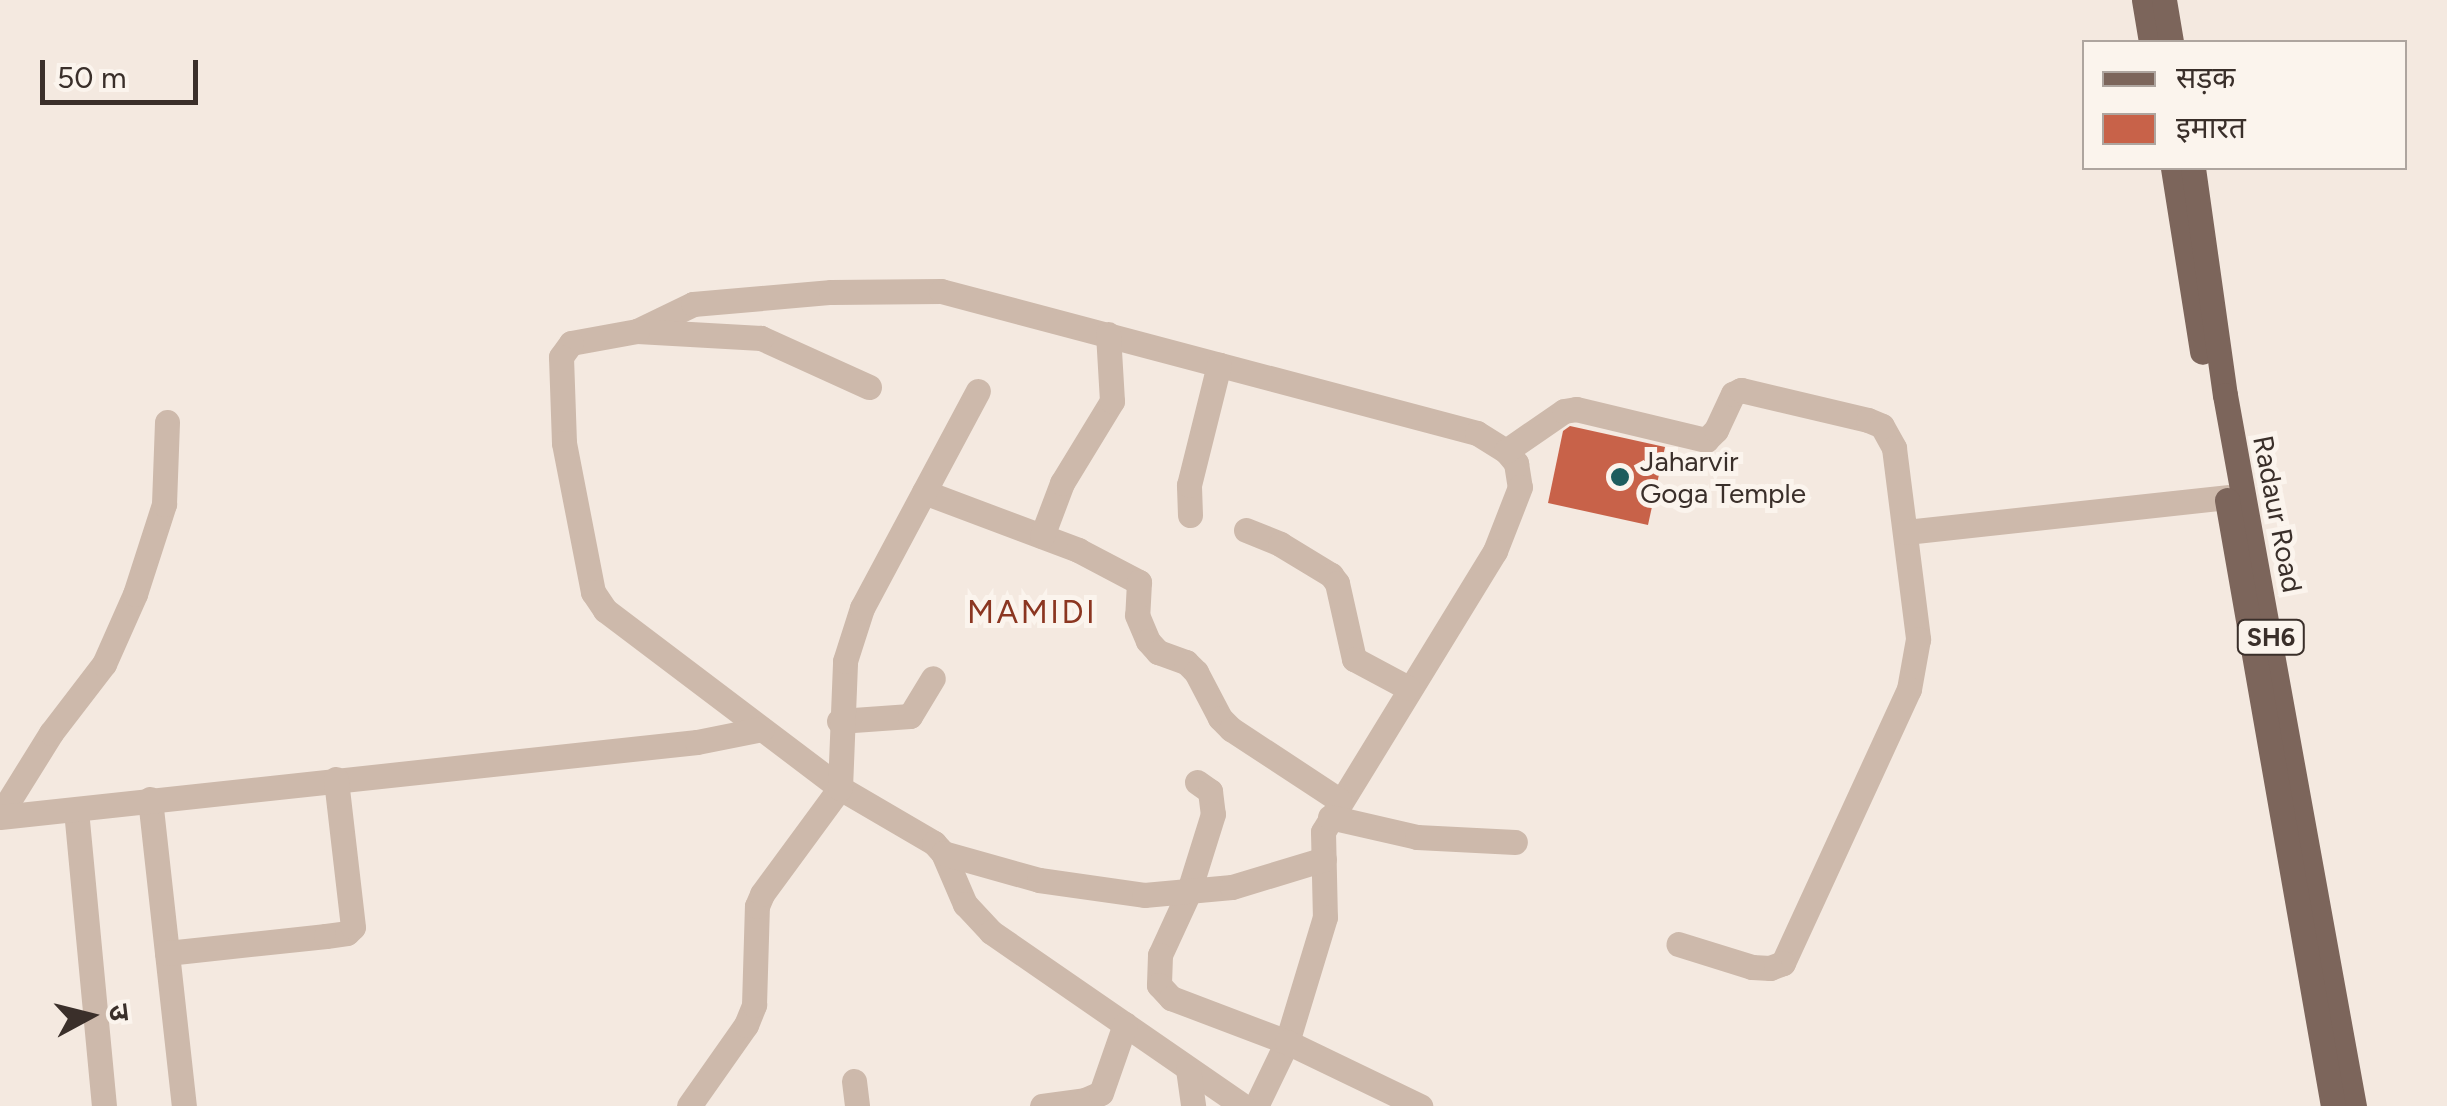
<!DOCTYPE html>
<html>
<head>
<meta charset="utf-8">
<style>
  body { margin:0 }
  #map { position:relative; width:2447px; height:1106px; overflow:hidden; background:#f4e9e0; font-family:Figtree,"Noto Sans Devanagari",sans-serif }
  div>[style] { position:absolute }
  .building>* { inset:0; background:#c86249 }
  .minor>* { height:25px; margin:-12.5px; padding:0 12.5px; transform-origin:12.5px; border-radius:12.5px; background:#cdb9ab }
  .primary>* { height:25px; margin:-12.5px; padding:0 12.5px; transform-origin:12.5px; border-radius:12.5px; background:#7c655b }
  .dots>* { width:28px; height:28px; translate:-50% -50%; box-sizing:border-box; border:5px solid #fbf4ed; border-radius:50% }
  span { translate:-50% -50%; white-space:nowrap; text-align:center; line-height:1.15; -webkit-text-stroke:10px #fbf4ed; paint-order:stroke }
  .shield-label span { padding:2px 8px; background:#fbf4ed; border:2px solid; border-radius:8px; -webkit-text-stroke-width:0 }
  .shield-label { font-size:25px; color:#3a2f2a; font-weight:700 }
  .poi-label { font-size:28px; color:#3a2f2a }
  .left { translate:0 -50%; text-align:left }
  .street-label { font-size:28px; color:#3a2f2a }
  .quarter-label { font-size:32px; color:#8b3621; letter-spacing:2.5px }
  .legend { position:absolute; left:2082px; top:40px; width:325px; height:130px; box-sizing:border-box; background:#fbf4ed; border:2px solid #aea59f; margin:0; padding:12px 18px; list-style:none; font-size:30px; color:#3a2f2a }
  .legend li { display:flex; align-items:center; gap:20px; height:50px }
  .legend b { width:50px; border:2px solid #aea59f }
  .north { position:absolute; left:40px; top:966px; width:100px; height:100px; -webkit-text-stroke:8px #fbf4ed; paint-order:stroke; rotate:83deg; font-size:28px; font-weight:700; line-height:40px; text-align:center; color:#3a2f2a }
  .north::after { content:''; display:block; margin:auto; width:35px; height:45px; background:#3a2f2a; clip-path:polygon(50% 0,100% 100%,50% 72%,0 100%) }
  .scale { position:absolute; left:40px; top:60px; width:158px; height:45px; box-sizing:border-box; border:5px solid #3a2f2a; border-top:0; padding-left:12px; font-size:30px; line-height:35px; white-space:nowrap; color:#3a2f2a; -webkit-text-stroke:8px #fbf4ed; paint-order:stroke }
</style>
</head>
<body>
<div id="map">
  <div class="building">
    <div style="clip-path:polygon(1570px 426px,1665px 447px,1648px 525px,1548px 503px,1563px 431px)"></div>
  </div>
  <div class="minor">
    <div style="left:637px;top:331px;width:62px;rotate:-25.7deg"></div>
    <div style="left:693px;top:304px;width:139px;rotate:-5deg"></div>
    <div style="left:831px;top:292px;width:110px;rotate:-0.5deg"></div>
    <div style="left:941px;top:291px;width:554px;rotate:14.84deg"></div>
    <div style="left:1477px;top:433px;width:34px;rotate:32deg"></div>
    <div style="left:1506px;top:451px;width:16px;rotate:50deg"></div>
    <div style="left:1516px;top:463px;width:24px;rotate:81deg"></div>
    <div style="left:1520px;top:487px;width:69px;rotate:111.3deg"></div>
    <div style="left:1495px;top:551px;width:329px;rotate:121.5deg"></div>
    <div style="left:1323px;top:832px;width:85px;rotate:88.7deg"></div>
    <div style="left:1325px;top:917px;width:131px;rotate:106.9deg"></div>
    <div style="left:1287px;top:1042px;width:71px;rotate:115.8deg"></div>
    <div style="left:869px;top:387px;width:119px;rotate:-155.6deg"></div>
    <div style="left:761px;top:338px;width:124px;rotate:-176.8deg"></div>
    <div style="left:637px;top:331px;width:67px;rotate:169.7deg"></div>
    <div style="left:571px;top:343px;width:17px;rotate:126deg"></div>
    <div style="left:561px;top:357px;width:86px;rotate:88deg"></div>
    <div style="left:564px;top:443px;width:152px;rotate:79deg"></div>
    <div style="left:593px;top:592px;width:22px;rotate:56deg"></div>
    <div style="left:605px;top:610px;width:295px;rotate:37.1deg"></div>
    <div style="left:840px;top:788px;width:109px;rotate:30.3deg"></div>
    <div style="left:934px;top:843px;width:13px;rotate:48deg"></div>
    <div style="left:943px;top:853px;width:56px;rotate:66.7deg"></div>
    <div style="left:965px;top:904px;width:38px;rotate:47deg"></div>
    <div style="left:991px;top:932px;width:306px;rotate:34.6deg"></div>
    <div style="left:1506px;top:451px;width:70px;rotate:-34.6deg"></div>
    <div style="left:1564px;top:411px;width:12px;rotate:-9deg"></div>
    <div style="left:1576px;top:409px;width:134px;rotate:13.4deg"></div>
    <div style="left:1706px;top:440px;width:14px;rotate:-45deg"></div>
    <div style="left:1716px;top:430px;width:40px;rotate:-65deg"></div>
    <div style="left:1733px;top:394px;width:9px;rotate:-27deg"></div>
    <div style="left:1741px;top:390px;width:130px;rotate:13.3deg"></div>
    <div style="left:1868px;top:420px;width:15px;rotate:23deg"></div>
    <div style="left:1882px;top:426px;width:25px;rotate:61deg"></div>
    <div style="left:1894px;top:448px;width:193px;rotate:82.8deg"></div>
    <div style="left:1918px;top:639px;width:51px;rotate:100.2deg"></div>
    <div style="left:1909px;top:689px;width:302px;rotate:114.7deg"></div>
    <div style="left:1783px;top:963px;width:14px;rotate:159deg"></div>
    <div style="left:1770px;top:968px;width:18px;rotate:-177deg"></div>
    <div style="left:1752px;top:967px;width:77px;rotate:-162.7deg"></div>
    <div style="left:924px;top:492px;width:165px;rotate:20.6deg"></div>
    <div style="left:1078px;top:550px;width:69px;rotate:27.7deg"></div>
    <div style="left:1139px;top:582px;width:33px;rotate:93deg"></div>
    <div style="left:1137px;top:615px;width:28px;rotate:67deg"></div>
    <div style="left:1148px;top:641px;width:15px;rotate:48deg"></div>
    <div style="left:1158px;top:652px;width:30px;rotate:20deg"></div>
    <div style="left:1186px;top:662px;width:14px;rotate:45deg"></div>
    <div style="left:1196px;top:672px;width:52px;rotate:62.4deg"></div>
    <div style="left:1220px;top:718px;width:16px;rotate:45deg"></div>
    <div style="left:1231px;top:729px;width:129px;rotate:33.3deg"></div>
    <div style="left:1190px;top:515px;width:30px;rotate:-92deg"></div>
    <div style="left:1189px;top:485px;width:124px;rotate:-76deg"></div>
    <div style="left:1246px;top:530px;width:37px;rotate:22deg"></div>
    <div style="left:1280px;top:544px;width:60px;rotate:31.3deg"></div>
    <div style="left:1331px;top:575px;width:10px;rotate:53deg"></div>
    <div style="left:1337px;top:583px;width:78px;rotate:77.4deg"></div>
    <div style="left:1354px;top:659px;width:61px;rotate:28.2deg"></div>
    <div style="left:1906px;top:532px;width:323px;rotate:-6.2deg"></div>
    <div style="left:1042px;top:536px;width:57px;rotate:-69.3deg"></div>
    <div style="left:1062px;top:483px;width:96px;rotate:-58.6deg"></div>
    <div style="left:1112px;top:401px;width:67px;rotate:-93.4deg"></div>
    <div style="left:839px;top:721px;width:71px;rotate:-4deg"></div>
    <div style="left:910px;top:716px;width:44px;rotate:-58.8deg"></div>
    <div style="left:1197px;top:782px;width:16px;rotate:35deg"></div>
    <div style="left:1210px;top:791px;width:23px;rotate:83deg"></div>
    <div style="left:1213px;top:814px;width:84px;rotate:107.4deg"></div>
    <div style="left:1188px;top:894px;width:67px;rotate:114.7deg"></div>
    <div style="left:1160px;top:955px;width:30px;rotate:92deg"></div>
    <div style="left:1159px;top:985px;width:18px;rotate:47deg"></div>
    <div style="left:1171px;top:998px;width:124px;rotate:20.8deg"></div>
    <div style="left:1287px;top:1042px;width:148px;rotate:25.7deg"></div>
    <div style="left:150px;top:799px;width:309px;rotate:83.7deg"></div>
    <div style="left:76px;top:810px;width:297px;rotate:84.6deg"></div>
    <div style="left:0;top:815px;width:97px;rotate:-58.1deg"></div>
    <div style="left:51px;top:733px;width:87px;rotate:-52.5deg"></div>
    <div style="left:104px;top:664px;width:77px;rotate:-66.1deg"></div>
    <div style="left:135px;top:594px;width:95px;rotate:-72.1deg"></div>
    <div style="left:164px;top:504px;width:82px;rotate:-87.9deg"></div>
    <div style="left:0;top:817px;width:701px;rotate:-6.14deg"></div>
    <div style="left:697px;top:742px;width:66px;rotate:-11.3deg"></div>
    <div style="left:1330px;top:817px;width:89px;rotate:12.9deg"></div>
    <div style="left:1417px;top:837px;width:98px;rotate:2.9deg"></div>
    <div style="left:943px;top:853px;width:100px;rotate:15.7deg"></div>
    <div style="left:1039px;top:880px;width:106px;rotate:8.1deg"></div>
    <div style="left:1144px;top:895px;width:88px;rotate:-5.2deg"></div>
    <div style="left:1232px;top:887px;width:96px;rotate:-16.9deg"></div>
    <div style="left:167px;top:953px;width:160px;rotate:-6.1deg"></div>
    <div style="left:326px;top:936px;width:21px;rotate:-8deg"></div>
    <div style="left:347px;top:933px;width:8px;rotate:-45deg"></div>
    <div style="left:353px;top:927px;width:149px;rotate:-96.6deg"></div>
    <div style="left:1188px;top:1069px;width:37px;rotate:82deg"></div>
    <div style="left:854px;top:1081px;width:25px;rotate:83deg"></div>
    <div style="left:689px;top:1106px;width:99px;rotate:-54.9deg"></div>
    <div style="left:746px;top:1025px;width:22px;rotate:-68deg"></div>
    <div style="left:754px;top:1005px;width:99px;rotate:-88.3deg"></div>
    <div style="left:757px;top:906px;width:13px;rotate:-67deg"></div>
    <div style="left:762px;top:894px;width:132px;rotate:-53.7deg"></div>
    <div style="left:840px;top:788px;width:127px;rotate:-87.7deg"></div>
    <div style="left:845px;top:661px;width:56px;rotate:-72.2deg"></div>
    <div style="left:862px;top:608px;width:246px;rotate:-61.9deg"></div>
    <div style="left:1042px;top:1106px;width:43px;rotate:-7.9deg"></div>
    <div style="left:1085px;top:1100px;width:17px;rotate:-24deg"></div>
    <div style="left:1101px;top:1093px;width:73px;rotate:-70.8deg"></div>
  </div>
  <div class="primary">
    <div style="left:2144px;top:0;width:43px;rotate:80.5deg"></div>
    <div style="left:2164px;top:0;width:43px;rotate:80.5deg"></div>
    <div style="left:2173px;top:168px;width:186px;rotate:81deg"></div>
    <div style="left:2193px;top:168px;width:229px;rotate:82deg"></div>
    <div style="left:2225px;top:395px;width:723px;rotate:79.72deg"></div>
    <div style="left:2227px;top:500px;width:615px;rotate:80.08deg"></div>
  </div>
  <div class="dots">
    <div style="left:1620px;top:477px;background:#1e5c5d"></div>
  </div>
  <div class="shield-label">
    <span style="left:2271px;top:637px">SH6</span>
  </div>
  <div class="poi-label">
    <span class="left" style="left:1640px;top:477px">Jaharvir<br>Goga Temple</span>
  </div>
  <div class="street-label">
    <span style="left:2278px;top:514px;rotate:79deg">Radaur Road</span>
  </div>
  <div class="quarter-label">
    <span style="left:1032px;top:612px">MAMIDI</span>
  </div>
  <ul class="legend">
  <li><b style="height:12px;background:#7c655b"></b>सड़क</li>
  <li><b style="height:28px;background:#c86249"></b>इमारत</li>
  </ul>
  <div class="north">उ</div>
  <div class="scale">50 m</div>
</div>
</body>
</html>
